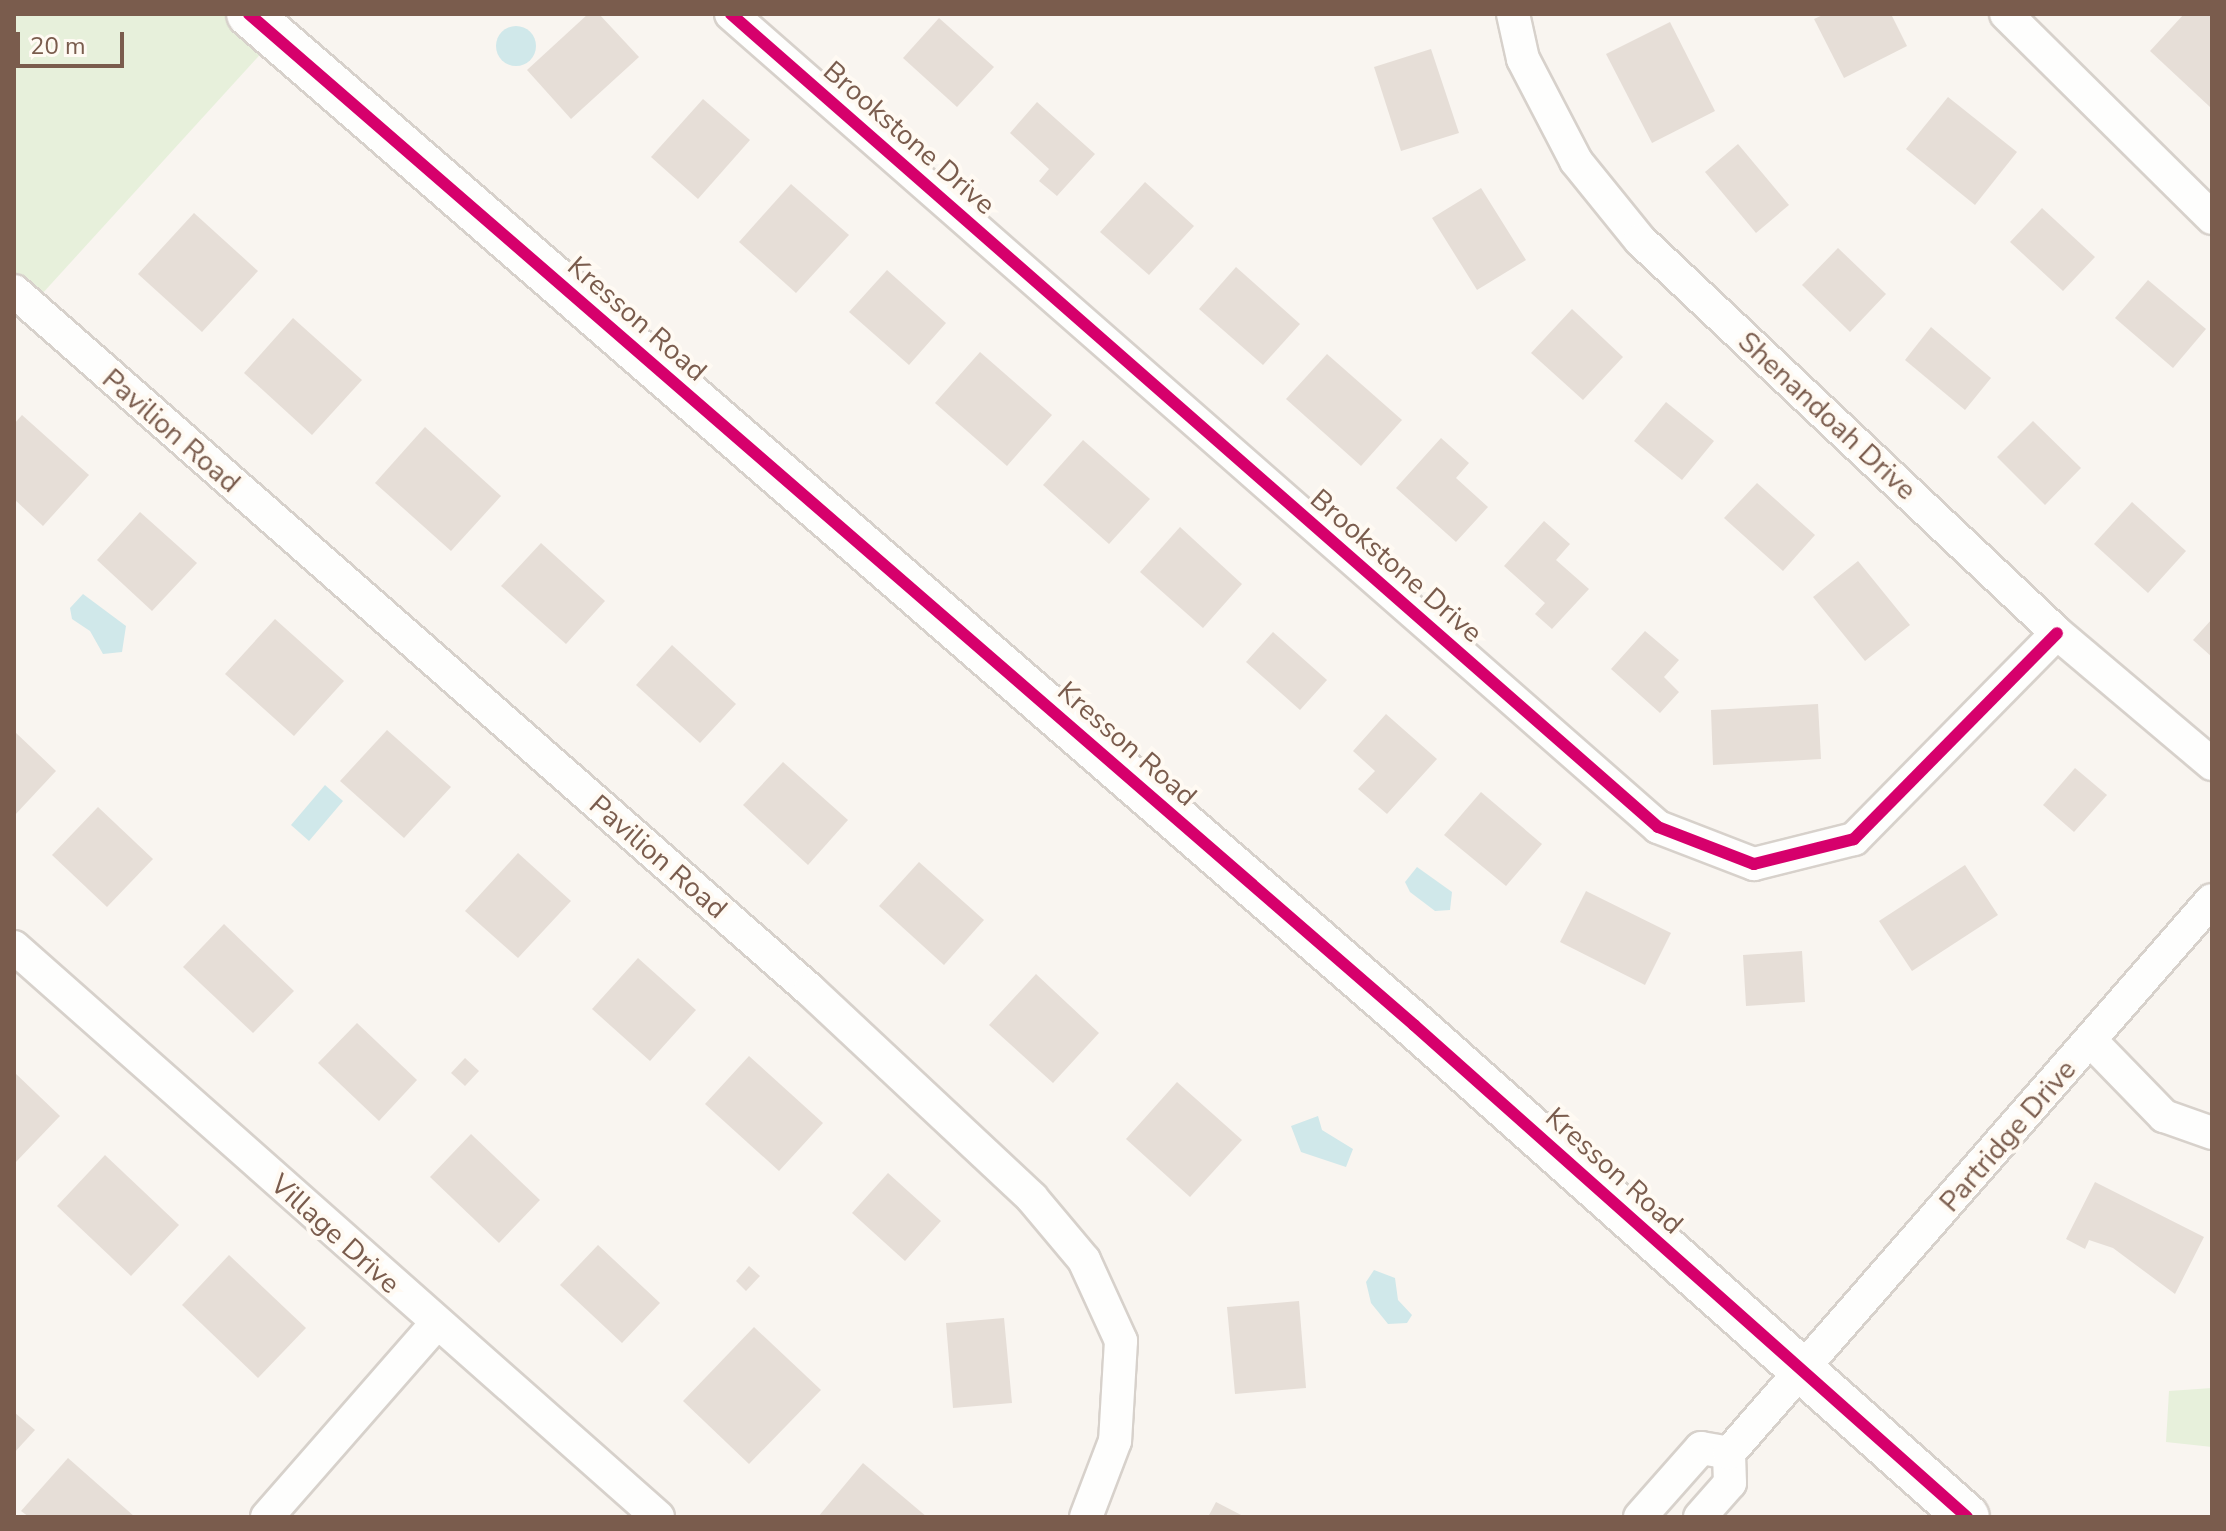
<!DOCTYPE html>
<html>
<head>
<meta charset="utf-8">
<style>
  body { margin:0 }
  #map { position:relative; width:2226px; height:1531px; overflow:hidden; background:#f9f5f0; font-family:"Nunito Sans",sans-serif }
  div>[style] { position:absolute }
  .green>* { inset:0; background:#e7f0db }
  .water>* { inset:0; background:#d0e8ea }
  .round { border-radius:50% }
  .building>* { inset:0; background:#e6ded7 }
  .roads { filter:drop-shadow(2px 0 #d7d1cb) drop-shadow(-2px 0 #d7d1cb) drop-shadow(0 2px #d7d1cb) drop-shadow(0 -2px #d7d1cb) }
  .street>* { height:32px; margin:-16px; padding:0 16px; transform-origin:16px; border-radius:16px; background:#fefefd }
  .secondary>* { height:44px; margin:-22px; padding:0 22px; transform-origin:22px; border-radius:22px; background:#fefefd }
  .cycleway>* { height:12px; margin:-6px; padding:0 6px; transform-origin:6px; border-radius:6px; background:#d6006c }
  span { translate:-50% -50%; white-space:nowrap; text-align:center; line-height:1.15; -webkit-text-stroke:8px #fffaf3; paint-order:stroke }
  .street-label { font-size:28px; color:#7a5c4d }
  .frame { position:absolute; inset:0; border:16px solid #7a5c4d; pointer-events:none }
  .scale { position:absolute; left:16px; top:32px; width:108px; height:36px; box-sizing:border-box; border:4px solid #7a5c4d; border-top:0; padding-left:10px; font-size:24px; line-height:28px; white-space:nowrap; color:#7a5c4d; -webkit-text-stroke:6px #fffaf3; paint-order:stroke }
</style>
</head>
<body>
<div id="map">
  <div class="green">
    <div style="clip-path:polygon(14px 14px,249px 14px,276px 37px,31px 306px,14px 291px)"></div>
    <div style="clip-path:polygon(2212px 1388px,2212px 1447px,2166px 1442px,2169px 1391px)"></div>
  </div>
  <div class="water">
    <div class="round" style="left:496px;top:26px;width:40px;height:40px"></div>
    <div style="clip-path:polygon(83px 594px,126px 626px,122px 652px,103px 654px,90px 631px,72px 619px,70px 608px)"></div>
    <div style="clip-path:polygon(325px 785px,343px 801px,309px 841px,291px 825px)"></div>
    <div style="clip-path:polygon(1417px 867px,1452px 892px,1450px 910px,1435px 911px,1410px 892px,1405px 882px)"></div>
    <div style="clip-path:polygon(1318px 1116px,1322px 1130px,1353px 1149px,1346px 1167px,1301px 1152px,1291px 1126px)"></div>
    <div style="clip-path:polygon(1374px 1270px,1395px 1278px,1398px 1300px,1412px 1315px,1407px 1323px,1388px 1324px,1371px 1303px,1366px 1282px)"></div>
  </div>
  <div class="building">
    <div style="clip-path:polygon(588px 14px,599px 14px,639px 57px,571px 119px,527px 70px)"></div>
    <div style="clip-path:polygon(1825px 14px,1891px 14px,1907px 46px,1844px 78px,1814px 19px)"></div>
    <div style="clip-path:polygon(2184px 14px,2212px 15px,2210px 107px,2150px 51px)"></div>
    <div style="clip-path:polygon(939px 18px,994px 67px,957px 107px,903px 58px)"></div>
    <div style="clip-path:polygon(1670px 22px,1715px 111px,1652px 143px,1606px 54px)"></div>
    <div style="clip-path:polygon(1431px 49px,1459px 133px,1401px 151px,1374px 67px)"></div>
    <div style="clip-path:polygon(1948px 97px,2017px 152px,1975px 205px,1906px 149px)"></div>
    <div style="clip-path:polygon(703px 99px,750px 140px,698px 199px,651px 157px)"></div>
    <div style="clip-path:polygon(1037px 102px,1095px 154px,1057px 196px,1039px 181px,1049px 169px,1010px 133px)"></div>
    <div style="clip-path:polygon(1738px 144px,1789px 205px,1756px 233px,1705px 172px)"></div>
    <div style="clip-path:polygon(1145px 182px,1194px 226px,1149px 275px,1100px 232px)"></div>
    <div style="clip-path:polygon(791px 184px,849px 235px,796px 293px,739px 242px)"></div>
    <div style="clip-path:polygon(1481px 188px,1526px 260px,1477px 290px,1432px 218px)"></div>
    <div style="clip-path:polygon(2042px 208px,2095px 257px,2063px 291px,2010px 242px)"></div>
    <div style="clip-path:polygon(194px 213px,258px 271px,202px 332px,138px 274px)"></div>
    <div style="clip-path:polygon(1838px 248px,1886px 294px,1850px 332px,1802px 285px)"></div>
    <div style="clip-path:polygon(1236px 267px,1300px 324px,1263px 365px,1199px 309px)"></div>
    <div style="clip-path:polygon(887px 270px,946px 323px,909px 365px,849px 312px)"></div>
    <div style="clip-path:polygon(2148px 280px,2206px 329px,2173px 368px,2115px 318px)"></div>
    <div style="clip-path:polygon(1572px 309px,1623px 357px,1583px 400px,1531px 353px)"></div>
    <div style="clip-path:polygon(293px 318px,362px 380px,312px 435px,244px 373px)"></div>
    <div style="clip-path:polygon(1931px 327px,1991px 378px,1965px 410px,1905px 360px)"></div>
    <div style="clip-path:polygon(980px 352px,1052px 415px,1007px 466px,935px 403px)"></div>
    <div style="clip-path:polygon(1327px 354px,1402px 420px,1361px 466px,1286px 399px)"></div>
    <div style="clip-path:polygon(1666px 402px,1714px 441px,1682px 480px,1634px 441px)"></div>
    <div style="clip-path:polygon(22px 415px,89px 475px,43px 526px,14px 499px,14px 424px)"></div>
    <div style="clip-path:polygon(2033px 421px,2081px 468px,2045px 505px,1997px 457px)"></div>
    <div style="clip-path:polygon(425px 427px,501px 496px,451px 551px,375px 483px)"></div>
    <div style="clip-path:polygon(1441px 438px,1469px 463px,1456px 478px,1488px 507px,1456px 542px,1396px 488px)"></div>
    <div style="clip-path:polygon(1083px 440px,1150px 499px,1109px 544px,1043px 485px)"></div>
    <div style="clip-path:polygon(1757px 483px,1815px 535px,1783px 571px,1724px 518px)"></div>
    <div style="clip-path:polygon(2132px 502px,2186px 551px,2148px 593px,2094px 544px)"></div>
    <div style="clip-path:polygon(140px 512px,197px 563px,152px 611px,97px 560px)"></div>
    <div style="clip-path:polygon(1544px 521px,1570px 544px,1556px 560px,1589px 589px,1552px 629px,1535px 614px,1545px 603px,1504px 566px)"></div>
    <div style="clip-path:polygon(1180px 527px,1242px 584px,1203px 628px,1140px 572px)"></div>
    <div style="clip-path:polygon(541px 543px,605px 601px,566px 644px,501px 586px)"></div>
    <div style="clip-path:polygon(1858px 561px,1910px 625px,1865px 661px,1813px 597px)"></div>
    <div style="clip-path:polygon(275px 619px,344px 681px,294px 736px,225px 674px)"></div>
    <div style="clip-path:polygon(2212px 619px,2212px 657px,2193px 640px)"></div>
    <div style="clip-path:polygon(1645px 631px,1679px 660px,1664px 677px,1679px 692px,1660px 713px,1611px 669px)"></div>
    <div style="clip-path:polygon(1273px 632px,1327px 680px,1300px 710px,1246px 662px)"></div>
    <div style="clip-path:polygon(672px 645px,736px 704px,700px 743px,636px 685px)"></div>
    <div style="clip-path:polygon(1818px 704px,1821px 759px,1713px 765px,1711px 710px)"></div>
    <div style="clip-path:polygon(1386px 714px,1437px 759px,1387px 814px,1358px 789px,1375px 771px,1353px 751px)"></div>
    <div style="clip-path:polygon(387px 730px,451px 787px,404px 838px,340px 781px)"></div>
    <div style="clip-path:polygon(14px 731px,56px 771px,14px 816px)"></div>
    <div style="clip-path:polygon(783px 762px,848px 820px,808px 865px,743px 805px)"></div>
    <div style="clip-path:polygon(2075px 768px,2107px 795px,2074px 832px,2043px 805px)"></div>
    <div style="clip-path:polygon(1481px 792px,1542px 844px,1506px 886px,1444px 835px)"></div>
    <div style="clip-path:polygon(98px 807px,153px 859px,107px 907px,52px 855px)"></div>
    <div style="clip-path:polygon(518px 853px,571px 901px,518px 958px,465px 911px)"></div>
    <div style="clip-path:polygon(919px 862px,984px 920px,944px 965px,879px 906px)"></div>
    <div style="clip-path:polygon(1965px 865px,1998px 915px,1912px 971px,1879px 921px)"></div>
    <div style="clip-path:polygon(1586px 891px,1671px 933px,1645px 985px,1560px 942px)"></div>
    <div style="clip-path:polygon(224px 924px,294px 991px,253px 1033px,183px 967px)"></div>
    <div style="clip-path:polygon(1802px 951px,1805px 1002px,1746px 1006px,1743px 955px)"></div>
    <div style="clip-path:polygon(638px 958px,696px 1010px,650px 1061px,592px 1009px)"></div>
    <div style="clip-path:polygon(1036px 974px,1099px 1033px,1053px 1083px,989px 1025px)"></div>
    <div style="clip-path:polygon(357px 1023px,417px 1080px,379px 1121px,318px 1063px)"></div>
    <div style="clip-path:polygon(749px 1056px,823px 1123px,779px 1171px,705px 1104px)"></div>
    <div style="clip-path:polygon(465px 1058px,479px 1071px,465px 1086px,451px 1073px)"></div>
    <div style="clip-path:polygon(14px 1072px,60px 1116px,14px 1164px)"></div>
    <div style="clip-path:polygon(1177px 1082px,1242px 1140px,1190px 1197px,1126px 1139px)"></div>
    <div style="clip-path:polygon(471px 1134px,540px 1200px,499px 1243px,430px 1177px)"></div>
    <div style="clip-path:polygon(105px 1155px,179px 1225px,131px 1276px,57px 1206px)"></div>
    <div style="clip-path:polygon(888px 1173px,941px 1221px,905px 1261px,852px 1213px)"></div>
    <div style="clip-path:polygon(2095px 1182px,2204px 1237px,2175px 1294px,2113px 1248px,2089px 1240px,2085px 1249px,2066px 1239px)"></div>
    <div style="clip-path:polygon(598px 1245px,660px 1303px,622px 1343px,560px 1285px)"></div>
    <div style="clip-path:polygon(229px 1255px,306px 1328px,258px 1378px,182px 1305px)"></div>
    <div style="clip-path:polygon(749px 1266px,760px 1276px,746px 1291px,736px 1281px)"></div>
    <div style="clip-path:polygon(1299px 1301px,1306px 1388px,1235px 1394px,1227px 1307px)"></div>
    <div style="clip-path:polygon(1004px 1318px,1012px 1403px,953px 1408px,946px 1323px)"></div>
    <div style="clip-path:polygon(754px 1327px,821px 1390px,749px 1464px,683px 1401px)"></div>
    <div style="clip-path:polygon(14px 1412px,35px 1430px,14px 1453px)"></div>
    <div style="clip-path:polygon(68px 1458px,135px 1517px,29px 1517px,21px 1511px)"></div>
    <div style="clip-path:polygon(863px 1463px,927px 1517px,818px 1517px)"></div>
    <div style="clip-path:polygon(1216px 1502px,1245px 1517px,1208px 1517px)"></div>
  </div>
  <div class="roads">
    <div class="street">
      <div style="left:731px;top:14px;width:1233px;rotate:41.25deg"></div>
      <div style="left:1658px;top:827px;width:103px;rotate:21.1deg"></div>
      <div style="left:1754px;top:864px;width:103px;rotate:-14deg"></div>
      <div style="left:1854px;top:839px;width:289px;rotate:-45.4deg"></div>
      <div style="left:1513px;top:14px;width:46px;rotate:77.5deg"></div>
      <div style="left:1523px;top:59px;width:115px;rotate:62.5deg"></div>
      <div style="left:1576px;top:161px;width:102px;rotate:51deg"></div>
      <div style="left:1640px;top:240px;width:573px;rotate:43.3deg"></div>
      <div style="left:2057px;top:633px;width:203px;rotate:40.2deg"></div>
      <div style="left:2006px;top:14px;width:290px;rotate:44.7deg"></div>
      <div style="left:14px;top:291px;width:1059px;rotate:41.29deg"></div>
      <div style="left:810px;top:990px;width:304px;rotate:43.1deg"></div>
      <div style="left:1032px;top:1198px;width:81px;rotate:50deg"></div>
      <div style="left:1084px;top:1260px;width:89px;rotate:65.4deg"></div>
      <div style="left:1121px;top:1341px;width:100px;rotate:93.4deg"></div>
      <div style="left:1115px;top:1441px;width:81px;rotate:110.9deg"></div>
      <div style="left:14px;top:947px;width:860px;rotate:41.51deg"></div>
      <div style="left:2091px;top:1041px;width:105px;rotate:45.8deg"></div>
      <div style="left:2164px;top:1116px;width:51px;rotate:19.5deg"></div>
      <div style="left:267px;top:1517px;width:257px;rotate:-48.8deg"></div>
      <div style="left:1640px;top:1517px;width:92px;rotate:-48.5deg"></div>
      <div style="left:1701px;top:1448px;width:28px;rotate:10deg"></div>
      <div style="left:1700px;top:1517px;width:45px;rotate:-48.6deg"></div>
      <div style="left:1730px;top:1483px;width:30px;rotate:-92deg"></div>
      <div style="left:1729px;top:1453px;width:734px;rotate:-48.87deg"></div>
    </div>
    <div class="secondary">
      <div style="left:249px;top:14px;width:1543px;rotate:40.95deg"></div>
      <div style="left:1414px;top:1025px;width:740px;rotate:41.66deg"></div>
    </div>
  </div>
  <div class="cycleway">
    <div style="left:249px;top:14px;width:1543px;rotate:40.95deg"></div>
    <div style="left:1414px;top:1025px;width:740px;rotate:41.66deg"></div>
    <div style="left:731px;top:14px;width:1233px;rotate:41.25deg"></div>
    <div style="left:1658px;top:827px;width:103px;rotate:21.1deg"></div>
    <div style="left:1754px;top:864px;width:103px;rotate:-14deg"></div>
    <div style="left:1854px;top:839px;width:289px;rotate:-45.4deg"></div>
  </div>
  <div class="street-label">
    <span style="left:909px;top:138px;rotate:41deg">Brookstone Drive</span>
    <span style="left:637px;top:319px;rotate:41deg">Kresson Road</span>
    <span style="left:1827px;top:416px;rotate:43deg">Shenandoah Drive</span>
    <span style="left:171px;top:431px;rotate:41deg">Pavilion Road</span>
    <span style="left:1396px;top:566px;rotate:41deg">Brookstone Drive</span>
    <span style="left:1127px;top:744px;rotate:41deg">Kresson Road</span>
    <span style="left:658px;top:857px;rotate:41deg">Pavilion Road</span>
    <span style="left:2008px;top:1136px;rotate:-49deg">Partridge Drive</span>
    <span style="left:1614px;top:1171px;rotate:42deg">Kresson Road</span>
    <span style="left:335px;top:1234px;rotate:42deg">Village Drive</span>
  </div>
  <div class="frame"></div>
  <div class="scale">20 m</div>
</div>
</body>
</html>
